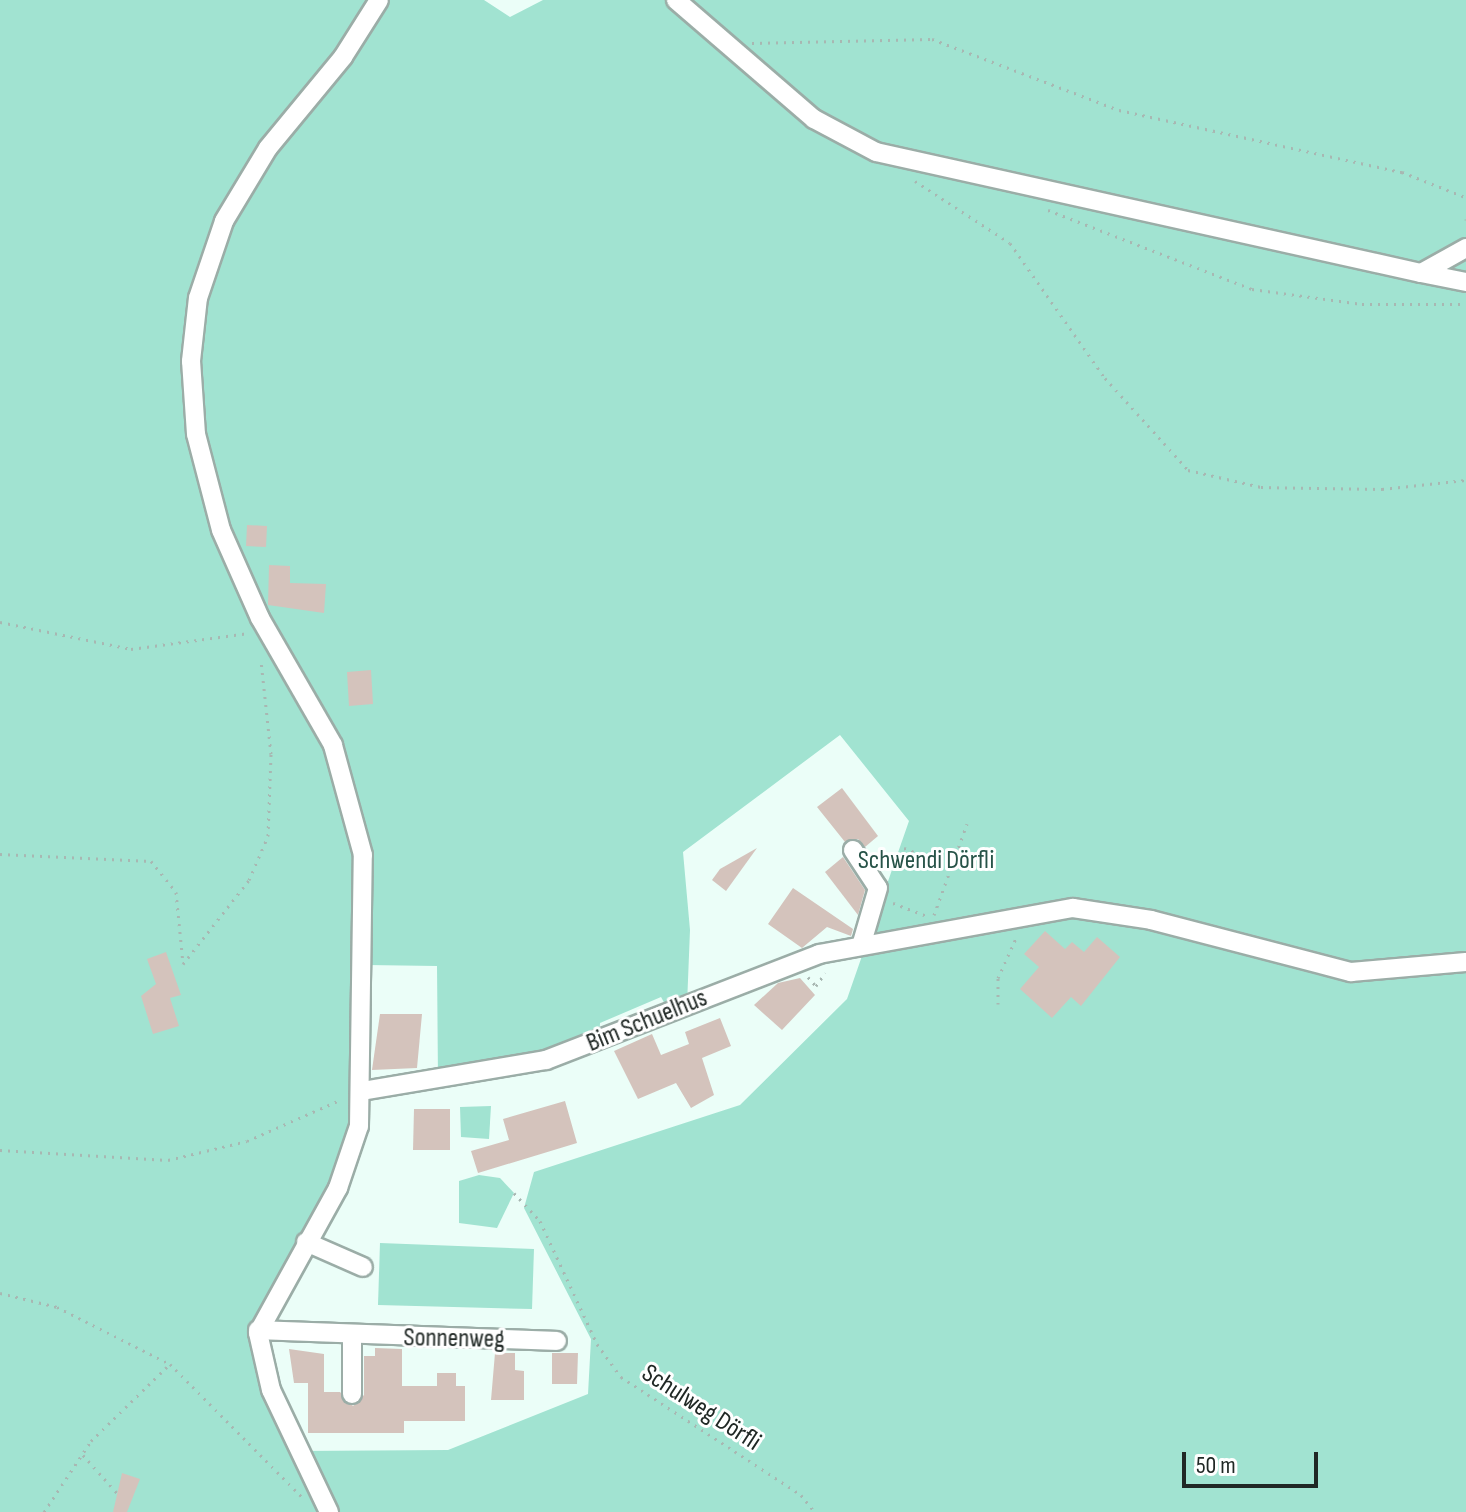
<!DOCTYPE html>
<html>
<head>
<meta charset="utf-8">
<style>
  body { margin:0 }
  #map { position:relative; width:1466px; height:1512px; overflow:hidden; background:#ebfef8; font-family:"Sofia Sans Condensed",sans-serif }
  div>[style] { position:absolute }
  .green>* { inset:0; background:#a1e3d1 }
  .building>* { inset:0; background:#d4c3bc }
  .path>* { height:3px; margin-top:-1.5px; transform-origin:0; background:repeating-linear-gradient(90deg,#a8b7b2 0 2px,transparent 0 8px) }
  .roads { filter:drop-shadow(2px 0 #9bada7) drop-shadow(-2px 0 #9bada7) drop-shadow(0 2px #9bada7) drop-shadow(0 -2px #9bada7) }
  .minor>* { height:18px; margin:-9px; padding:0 9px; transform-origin:9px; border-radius:9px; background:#fff }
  span { translate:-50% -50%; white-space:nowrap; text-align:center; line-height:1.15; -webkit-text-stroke:6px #fff; paint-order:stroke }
  .park-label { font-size:26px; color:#275348 }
  .street-label { font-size:26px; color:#202825 }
  .scale { position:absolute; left:1182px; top:1452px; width:136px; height:36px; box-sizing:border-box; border:4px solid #202825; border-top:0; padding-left:10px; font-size:24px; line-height:28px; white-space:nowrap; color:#202825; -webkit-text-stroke:6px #fff; paint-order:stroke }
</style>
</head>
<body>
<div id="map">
  <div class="green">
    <div style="clip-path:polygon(evenodd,0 0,484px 0,510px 17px,543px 0,1466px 0,1466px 1512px,0 1512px,0 0,840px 735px,909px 821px,847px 999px,740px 1105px,534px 1172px,524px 1208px,591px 1339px,588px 1394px,448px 1450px,298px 1451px,259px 1323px,347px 1165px,367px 965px,437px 966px,438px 1080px,599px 1040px,600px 1023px,661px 997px,670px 1013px,687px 1005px,690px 930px,683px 852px,840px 735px)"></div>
    <div style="clip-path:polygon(491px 1106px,489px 1139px,461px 1137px,460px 1107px)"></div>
    <div style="clip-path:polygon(479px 1175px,500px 1178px,514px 1193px,497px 1228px,459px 1223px,459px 1181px)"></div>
    <div style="clip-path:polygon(380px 1243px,534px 1249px,532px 1309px,378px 1305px)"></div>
  </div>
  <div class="building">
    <div style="clip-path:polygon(247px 525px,267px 526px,266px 547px,246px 546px)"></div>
    <div style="clip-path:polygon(269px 565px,290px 566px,290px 583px,326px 584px,324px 613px,268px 605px)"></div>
    <div style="clip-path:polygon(371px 670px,373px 704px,349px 706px,347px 672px)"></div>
    <div style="clip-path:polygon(842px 788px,878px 836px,865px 847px,858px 839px,845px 842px,817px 807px)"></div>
    <div style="clip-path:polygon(757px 848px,726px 891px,712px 880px,720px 869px)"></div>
    <div style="clip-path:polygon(843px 857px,865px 890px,858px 915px,825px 872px)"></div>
    <div style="clip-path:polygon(793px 888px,853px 929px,851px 936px,827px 927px,802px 948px,768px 924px)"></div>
    <div style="clip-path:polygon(1045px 931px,1065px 949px,1072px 942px,1084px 952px,1097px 937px,1120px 957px,1081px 1006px,1071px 997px,1052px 1018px,1020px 989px,1039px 967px,1024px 954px)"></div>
    <div style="clip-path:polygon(166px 952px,181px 995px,170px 998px,179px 1026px,153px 1034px,141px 996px,156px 984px,147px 959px)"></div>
    <div style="clip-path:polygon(800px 978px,815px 995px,782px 1030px,754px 1005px,778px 983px)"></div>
    <div style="clip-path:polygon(380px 1014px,422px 1014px,417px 1068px,372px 1070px)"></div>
    <div style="clip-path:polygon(720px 1018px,731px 1046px,702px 1058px,714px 1095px,691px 1108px,676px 1083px,638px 1099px,614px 1051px,652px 1034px,661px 1055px,689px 1044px,685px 1032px)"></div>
    <div style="clip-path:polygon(565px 1101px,577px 1143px,478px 1173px,471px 1151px,509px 1140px,503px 1119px)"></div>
    <div style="clip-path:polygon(414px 1109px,450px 1109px,450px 1150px,413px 1150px)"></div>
    <div style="clip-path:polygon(375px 1348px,402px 1349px,402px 1386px,437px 1386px,437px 1373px,456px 1373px,456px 1386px,465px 1386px,465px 1421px,404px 1421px,404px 1433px,308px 1433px,308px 1383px,294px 1383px,289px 1349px,324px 1354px,324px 1392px,340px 1392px,353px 1406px,364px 1395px,364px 1356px,375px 1356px)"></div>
    <div style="clip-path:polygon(495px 1353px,515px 1353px,515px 1370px,524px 1371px,524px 1400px,491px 1400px)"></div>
    <div style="clip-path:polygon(552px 1353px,578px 1353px,577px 1384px,552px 1384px)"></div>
    <div style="clip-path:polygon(122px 1473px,140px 1479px,127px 1512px,113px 1512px)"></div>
  </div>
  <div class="path">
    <div style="left:752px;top:43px;width:180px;rotate:-1.3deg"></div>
    <div style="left:932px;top:39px;width:200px;rotate:20.8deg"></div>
    <div style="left:1119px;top:110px;width:290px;rotate:12.4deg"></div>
    <div style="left:1402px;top:172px;width:68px;rotate:21.6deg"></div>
    <div style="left:915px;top:181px;width:113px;rotate:33.1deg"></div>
    <div style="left:1010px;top:243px;width:165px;rotate:54.9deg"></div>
    <div style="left:1105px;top:378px;width:124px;rotate:47.9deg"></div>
    <div style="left:1188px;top:470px;width:75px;rotate:13.1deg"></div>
    <div style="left:1261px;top:487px;width:121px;rotate:0.9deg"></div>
    <div style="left:1382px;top:489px;width:84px;rotate:-6.1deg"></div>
    <div style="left:1048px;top:210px;width:219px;rotate:21.2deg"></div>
    <div style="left:1252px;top:289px;width:111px;rotate:7.8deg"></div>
    <div style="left:1362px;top:304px;width:104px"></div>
    <div style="left:1466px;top:219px;width:1px;rotate:90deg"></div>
    <div style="left:0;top:622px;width:134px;rotate:11.6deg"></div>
    <div style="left:131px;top:649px;width:119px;rotate:-7.7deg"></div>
    <div style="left:904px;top:848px;width:51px;rotate:22deg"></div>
    <div style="left:0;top:854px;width:151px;rotate:2.7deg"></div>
    <div style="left:151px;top:861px;width:40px;rotate:51deg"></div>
    <div style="left:176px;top:892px;width:72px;rotate:84.4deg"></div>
    <div style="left:893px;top:903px;width:36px;rotate:21deg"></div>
    <div style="left:934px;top:915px;width:97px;rotate:-70.1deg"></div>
    <div style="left:183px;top:964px;width:107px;rotate:-51.8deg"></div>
    <div style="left:249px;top:880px;width:48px;rotate:-66.6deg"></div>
    <div style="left:268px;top:836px;width:82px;rotate:-87.9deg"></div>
    <div style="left:271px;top:754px;width:95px;rotate:-96.1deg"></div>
    <div style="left:808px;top:977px;width:12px;rotate:48deg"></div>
    <div style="left:816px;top:986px;width:16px;rotate:-55deg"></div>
    <div style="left:998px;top:1004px;width:26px;rotate:-90deg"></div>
    <div style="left:998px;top:978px;width:46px;rotate:-65.7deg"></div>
    <div style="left:0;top:1150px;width:168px;rotate:3.4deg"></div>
    <div style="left:168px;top:1160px;width:81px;rotate:-13.5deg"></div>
    <div style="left:247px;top:1141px;width:102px;rotate:-23.8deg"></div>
    <div style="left:514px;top:1193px;width:38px;rotate:47deg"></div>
    <div style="left:540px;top:1221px;width:136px;rotate:65.1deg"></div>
    <div style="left:597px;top:1344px;width:41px;rotate:54deg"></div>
    <div style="left:621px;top:1377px;width:215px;rotate:33.2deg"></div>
    <div style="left:801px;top:1495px;width:22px;rotate:51deg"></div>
    <div style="left:0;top:1293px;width:59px;rotate:13.8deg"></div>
    <div style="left:57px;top:1307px;width:127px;rotate:26.8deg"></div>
    <div style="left:83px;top:1455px;width:52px;rotate:48.1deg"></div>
    <div style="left:44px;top:1512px;width:85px;rotate:-56.5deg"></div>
    <div style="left:91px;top:1441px;width:110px;rotate:-44.3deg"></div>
    <div style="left:170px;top:1364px;width:187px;rotate:45.2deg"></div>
  </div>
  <div class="roads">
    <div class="minor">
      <div style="left:676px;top:0;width:182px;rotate:40.8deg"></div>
      <div style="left:814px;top:119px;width:70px;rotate:28deg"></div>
      <div style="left:876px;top:152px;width:558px;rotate:12.52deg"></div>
      <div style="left:1466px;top:248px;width:51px;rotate:150.9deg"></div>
      <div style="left:1421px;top:273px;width:46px;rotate:11.3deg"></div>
      <div style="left:853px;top:850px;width:45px;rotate:56.7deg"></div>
      <div style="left:878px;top:888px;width:60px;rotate:106.3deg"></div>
      <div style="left:362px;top:1091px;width:187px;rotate:-9.6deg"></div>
      <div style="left:546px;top:1060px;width:293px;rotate:-21.2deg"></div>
      <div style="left:819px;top:954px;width:258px;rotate:-10.3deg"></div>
      <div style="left:1073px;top:908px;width:79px;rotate:8.7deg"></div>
      <div style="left:1151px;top:920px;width:207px;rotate:14.6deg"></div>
      <div style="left:1351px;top:972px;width:115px;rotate:-5deg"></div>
      <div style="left:306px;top:1242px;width:62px;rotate:23.7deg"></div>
      <div style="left:258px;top:1330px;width:299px;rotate:2.1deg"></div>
      <div style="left:352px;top:1336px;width:58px;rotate:90deg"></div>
      <div style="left:329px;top:1512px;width:135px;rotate:-115.4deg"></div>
      <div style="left:271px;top:1390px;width:58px;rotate:-102.8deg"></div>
      <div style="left:258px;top:1333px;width:166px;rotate:-61.1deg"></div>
      <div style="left:338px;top:1188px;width:65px;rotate:-71.3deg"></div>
      <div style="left:359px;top:1126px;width:271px;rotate:-89.2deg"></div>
      <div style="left:363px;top:855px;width:114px;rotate:-105.3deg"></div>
      <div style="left:333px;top:745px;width:146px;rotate:-119.9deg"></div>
      <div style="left:260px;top:618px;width:96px;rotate:-113.9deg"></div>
      <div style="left:221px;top:530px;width:99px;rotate:-104.6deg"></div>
      <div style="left:196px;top:434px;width:73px;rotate:-93.9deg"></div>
      <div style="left:191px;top:361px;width:63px;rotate:-83.7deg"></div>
      <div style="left:198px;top:298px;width:81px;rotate:-71.3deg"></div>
      <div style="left:224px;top:221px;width:85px;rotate:-58.9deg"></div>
      <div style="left:268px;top:148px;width:118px;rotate:-50.5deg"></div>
      <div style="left:343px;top:57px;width:67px;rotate:-57.7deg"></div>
    </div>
  </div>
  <div class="park-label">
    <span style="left:926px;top:861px">Schwendi Dörfli</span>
  </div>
  <div class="street-label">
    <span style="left:647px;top:1021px;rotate:-22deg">Bim Schuelhus</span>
    <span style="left:454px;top:1339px;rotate:1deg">Sonnenweg</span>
    <span style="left:701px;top:1408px;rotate:33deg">Schulweg Dörfli</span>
  </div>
  <div class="scale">50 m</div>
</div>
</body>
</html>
